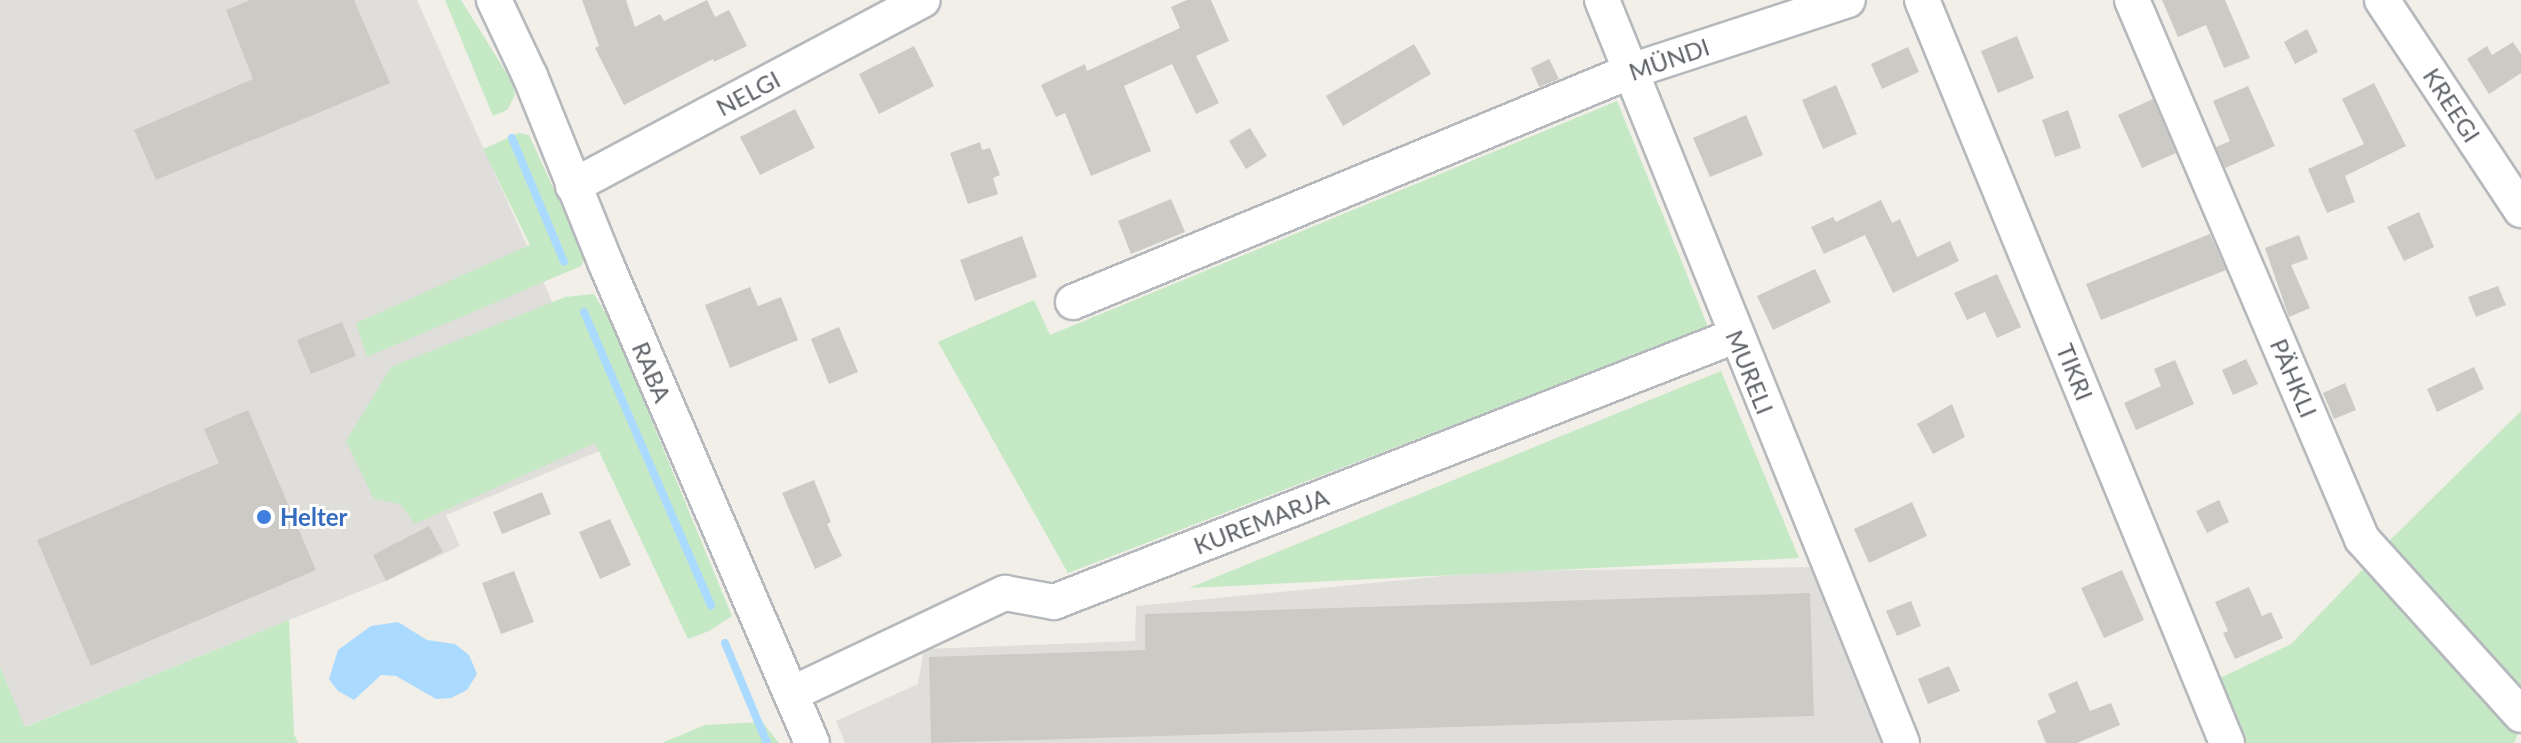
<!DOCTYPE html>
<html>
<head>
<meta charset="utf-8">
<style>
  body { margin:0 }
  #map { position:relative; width:2521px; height:743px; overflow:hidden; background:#f1efe8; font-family:Lato,sans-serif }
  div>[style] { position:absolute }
  .industrial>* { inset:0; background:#e0deda }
  .green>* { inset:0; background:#c5e8c5 }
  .water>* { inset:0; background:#aadaff }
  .stream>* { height:8px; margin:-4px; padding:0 4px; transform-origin:4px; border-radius:4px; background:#aadaff }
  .building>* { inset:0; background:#cccac5 }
  .roads { filter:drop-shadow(2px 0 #b5b8bc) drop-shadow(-2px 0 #b5b8bc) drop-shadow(0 2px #b5b8bc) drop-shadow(0 -2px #b5b8bc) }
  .minor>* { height:34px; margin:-17px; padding:0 17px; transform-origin:17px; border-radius:17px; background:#fff }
  .dots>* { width:22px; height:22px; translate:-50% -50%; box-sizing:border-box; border:4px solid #fff; border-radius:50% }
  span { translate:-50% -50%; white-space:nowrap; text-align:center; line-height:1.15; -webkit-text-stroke:6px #fff; paint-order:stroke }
  .street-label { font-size:24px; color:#5f6368 }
  .shop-label { font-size:24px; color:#366cbe; font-weight:700 }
  .left { translate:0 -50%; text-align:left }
</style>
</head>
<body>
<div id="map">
  <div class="industrial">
    <div style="clip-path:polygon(0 0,417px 0,616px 444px,446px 515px,460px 546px,386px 581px,24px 727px,0 667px)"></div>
    <div style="clip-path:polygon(1815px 567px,1892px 743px,845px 743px,836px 721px,918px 684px,924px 649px,1135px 641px,1136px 606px,1495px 571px)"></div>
  </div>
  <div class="green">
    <div style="clip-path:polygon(445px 0,461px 0,512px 82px,515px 95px,507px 110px,493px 116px)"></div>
    <div style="clip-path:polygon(1617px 101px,1708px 327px,1068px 573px,938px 342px,1034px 300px,1050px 335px)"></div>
    <div style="clip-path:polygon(519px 133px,529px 135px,585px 258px,581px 266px,367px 357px,356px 323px,530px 245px,483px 149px)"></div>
    <div style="clip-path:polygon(594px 294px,612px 324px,732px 616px,709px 631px,688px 639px,595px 443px,415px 524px,400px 504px,374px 499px,346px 441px,391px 367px,565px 297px)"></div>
    <div style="clip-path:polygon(1721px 371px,1799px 558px,1189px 588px)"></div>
    <div style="clip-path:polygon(2521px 411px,2521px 705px,2382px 548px)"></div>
    <div style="clip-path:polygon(2365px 567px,2520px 729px,2514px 743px,2239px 743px,2212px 682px,2291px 644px)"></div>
    <div style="clip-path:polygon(289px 620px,294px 734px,298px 743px,0 743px,0 667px,25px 727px)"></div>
    <div style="clip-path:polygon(762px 722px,779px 743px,662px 743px,705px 725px)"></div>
  </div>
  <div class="water">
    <div style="clip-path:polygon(398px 622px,427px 640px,455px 644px,469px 655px,477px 674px,467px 690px,451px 698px,436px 699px,396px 676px,381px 675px,354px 700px,338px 691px,329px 679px,338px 650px,371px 626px)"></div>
  </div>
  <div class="stream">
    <div style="left:512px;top:138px;width:134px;rotate:67.2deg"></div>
    <div style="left:584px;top:312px;width:320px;rotate:66.6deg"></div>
    <div style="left:725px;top:643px;width:108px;rotate:67.2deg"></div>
  </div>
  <div class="building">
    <div style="clip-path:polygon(250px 0,354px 0,390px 83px,156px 180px,134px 130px,253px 79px,226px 10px)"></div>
    <div style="clip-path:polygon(582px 0,626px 0,635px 27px,660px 14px,664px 21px,707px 0,715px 17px,729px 10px,747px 46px,714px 62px,713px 59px,624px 105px,595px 48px,599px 46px)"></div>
    <div style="clip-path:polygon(1187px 0,1211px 0,1229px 41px,1196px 56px,1219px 103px,1196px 114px,1172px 64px,1124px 86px,1151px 151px,1091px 176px,1065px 113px,1056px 117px,1041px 85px,1085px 64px,1087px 71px,1180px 28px,1171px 7px)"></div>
    <div style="clip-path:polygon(2162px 0,2225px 0,2250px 58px,2224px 68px,2206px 25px,2178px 37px)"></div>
    <div style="clip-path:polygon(2307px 29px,2318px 52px,2295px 64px,2284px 42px)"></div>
    <div style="clip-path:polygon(2017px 36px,2034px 78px,1998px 93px,1981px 51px)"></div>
    <div style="clip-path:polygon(2513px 42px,2521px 54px,2521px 73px,2489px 94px,2467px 59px,2487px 46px,2492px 55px)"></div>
    <div style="clip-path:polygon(1414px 44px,1431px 74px,1343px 126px,1326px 96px)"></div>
    <div style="clip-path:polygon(914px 46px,934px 86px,879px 114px,859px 74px)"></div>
    <div style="clip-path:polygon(1908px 47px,1919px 72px,1882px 89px,1871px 64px)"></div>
    <div style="clip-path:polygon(1549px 59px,1559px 79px,1539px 87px,1531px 68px)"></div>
    <div style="clip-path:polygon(2374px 83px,2406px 146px,2345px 176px,2355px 202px,2327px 213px,2308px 169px,2364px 144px,2342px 99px)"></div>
    <div style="clip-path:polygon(1836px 85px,1857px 134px,1823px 149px,1802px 100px)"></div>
    <div style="clip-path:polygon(2248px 86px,2275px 146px,2225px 168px,2216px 147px,2230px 141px,2213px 101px)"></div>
    <div style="clip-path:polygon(2153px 99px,2176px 153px,2142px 168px,2118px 115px)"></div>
    <div style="clip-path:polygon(795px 109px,815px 148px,760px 175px,740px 137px)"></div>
    <div style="clip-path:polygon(2068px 110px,2081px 148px,2055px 157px,2042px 120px)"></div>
    <div style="clip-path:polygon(1746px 115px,1763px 155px,1710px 177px,1693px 138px)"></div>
    <div style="clip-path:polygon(1250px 128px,1267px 156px,1246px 169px,1229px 141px)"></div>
    <div style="clip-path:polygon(980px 142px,982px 150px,990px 148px,1000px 175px,993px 178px,998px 194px,968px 204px,950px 153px)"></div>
    <div style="clip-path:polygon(1171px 199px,1185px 232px,1131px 254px,1118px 221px)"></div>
    <div style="clip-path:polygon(1881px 200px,1892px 223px,1900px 219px,1917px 257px,1950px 241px,1959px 261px,1893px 293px,1865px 235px,1824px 254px,1811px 227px,1833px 217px,1836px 222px)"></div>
    <div style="clip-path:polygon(2419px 212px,2434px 247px,2404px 261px,2387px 227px)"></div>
    <div style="clip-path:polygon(2210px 234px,2226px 270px,2101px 320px,2086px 284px)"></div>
    <div style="clip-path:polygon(2299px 235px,2308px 259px,2291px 265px,2310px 308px,2289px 317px,2265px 248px)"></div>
    <div style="clip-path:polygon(1022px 236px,1037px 277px,975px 301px,960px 260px)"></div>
    <div style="clip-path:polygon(1815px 269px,1831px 302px,1773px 330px,1757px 296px)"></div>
    <div style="clip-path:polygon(1997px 274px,2021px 327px,1997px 338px,1985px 312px,1967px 320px,1954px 293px)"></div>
    <div style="clip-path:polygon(2498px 286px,2506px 305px,2476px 317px,2468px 297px)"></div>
    <div style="clip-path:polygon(750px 287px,758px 306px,781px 297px,798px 340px,730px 368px,705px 305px)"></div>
    <div style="clip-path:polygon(342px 322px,356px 356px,311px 374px,297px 340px)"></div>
    <div style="clip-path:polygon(839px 327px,858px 372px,829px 384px,811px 339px)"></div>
    <div style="clip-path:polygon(2246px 359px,2258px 384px,2233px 395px,2222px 370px)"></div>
    <div style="clip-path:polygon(2175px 360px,2194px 404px,2136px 430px,2124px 403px,2161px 386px,2154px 369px)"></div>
    <div style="clip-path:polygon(2474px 367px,2484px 389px,2437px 412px,2427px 389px)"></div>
    <div style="clip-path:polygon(2345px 383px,2356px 410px,2334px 419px,2323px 393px)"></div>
    <div style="clip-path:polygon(1952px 404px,1965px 437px,1933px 454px,1917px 424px)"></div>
    <div style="clip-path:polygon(248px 410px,316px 570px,91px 666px,37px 540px,219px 463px,204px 429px)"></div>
    <div style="clip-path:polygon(814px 480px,831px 522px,827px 524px,842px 556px,815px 569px,782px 493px)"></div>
    <div style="clip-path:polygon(542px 492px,551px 514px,502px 534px,493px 512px)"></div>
    <div style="clip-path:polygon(2219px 500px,2229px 522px,2207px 533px,2196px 511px)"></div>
    <div style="clip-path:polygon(1912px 502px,1927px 536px,1869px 563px,1854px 529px)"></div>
    <div style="clip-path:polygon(610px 519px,631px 565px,600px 579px,579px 532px)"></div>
    <div style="clip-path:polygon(429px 526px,443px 552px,386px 581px,373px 555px)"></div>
    <div style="clip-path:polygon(2122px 570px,2144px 620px,2104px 638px,2081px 588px)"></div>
    <div style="clip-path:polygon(514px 571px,534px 622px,501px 634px,482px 583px)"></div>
    <div style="clip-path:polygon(2249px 587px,2262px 616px,2271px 612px,2283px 638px,2235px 659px,2223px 633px,2228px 631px,2215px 602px)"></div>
    <div style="clip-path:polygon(1810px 593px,1814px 716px,931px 743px,929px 657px,1145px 650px,1145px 614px)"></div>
    <div style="clip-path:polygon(1911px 601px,1921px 626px,1897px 636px,1886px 611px)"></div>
    <div style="clip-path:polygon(1949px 666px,1960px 691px,1928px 704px,1918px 679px)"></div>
    <div style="clip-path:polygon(2077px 681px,2090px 711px,2111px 703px,2120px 725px,2077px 743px,2046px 743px,2037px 721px,2056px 712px,2048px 694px)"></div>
  </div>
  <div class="roads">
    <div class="minor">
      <div style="left:494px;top:0;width:84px;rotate:64.7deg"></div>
      <div style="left:530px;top:76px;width:203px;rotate:68deg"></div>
      <div style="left:606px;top:264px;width:521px;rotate:66.73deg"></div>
      <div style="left:1602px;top:0;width:801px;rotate:68.01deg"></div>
      <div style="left:1922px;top:0;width:803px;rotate:67.68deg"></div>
      <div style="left:2132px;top:0;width:586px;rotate:66.89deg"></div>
      <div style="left:2362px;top:539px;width:237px;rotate:47.9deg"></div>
      <div style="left:2382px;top:0;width:252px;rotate:56.5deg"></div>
      <div style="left:573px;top:186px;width:396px;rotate:-28deg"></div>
      <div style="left:1073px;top:302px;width:604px;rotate:-22.49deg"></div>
      <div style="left:1631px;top:71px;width:228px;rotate:-18.1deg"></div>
      <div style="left:791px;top:694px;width:237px;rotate:-25.3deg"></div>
      <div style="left:1005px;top:593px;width:50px;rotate:10.4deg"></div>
      <div style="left:1054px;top:602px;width:731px;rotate:-21.34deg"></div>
    </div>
  </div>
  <div class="dots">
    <div style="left:264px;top:517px;background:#3f7fe0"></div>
  </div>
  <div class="street-label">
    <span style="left:1669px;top:59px;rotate:-19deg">MÜNDI</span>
    <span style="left:748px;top:93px;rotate:-28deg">NELGI</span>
    <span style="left:2452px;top:105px;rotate:57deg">KREEGI</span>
    <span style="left:652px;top:372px;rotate:67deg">RABA</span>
    <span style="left:1750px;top:372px;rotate:68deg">MURELI</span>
    <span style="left:2075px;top:372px;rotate:68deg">TIKRI</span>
    <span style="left:2294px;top:378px;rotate:67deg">PÄHKLI</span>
    <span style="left:1261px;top:521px;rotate:-21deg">KUREMARJA</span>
  </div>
  <div class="shop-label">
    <span class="left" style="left:280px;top:517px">Helter</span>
  </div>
</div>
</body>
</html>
